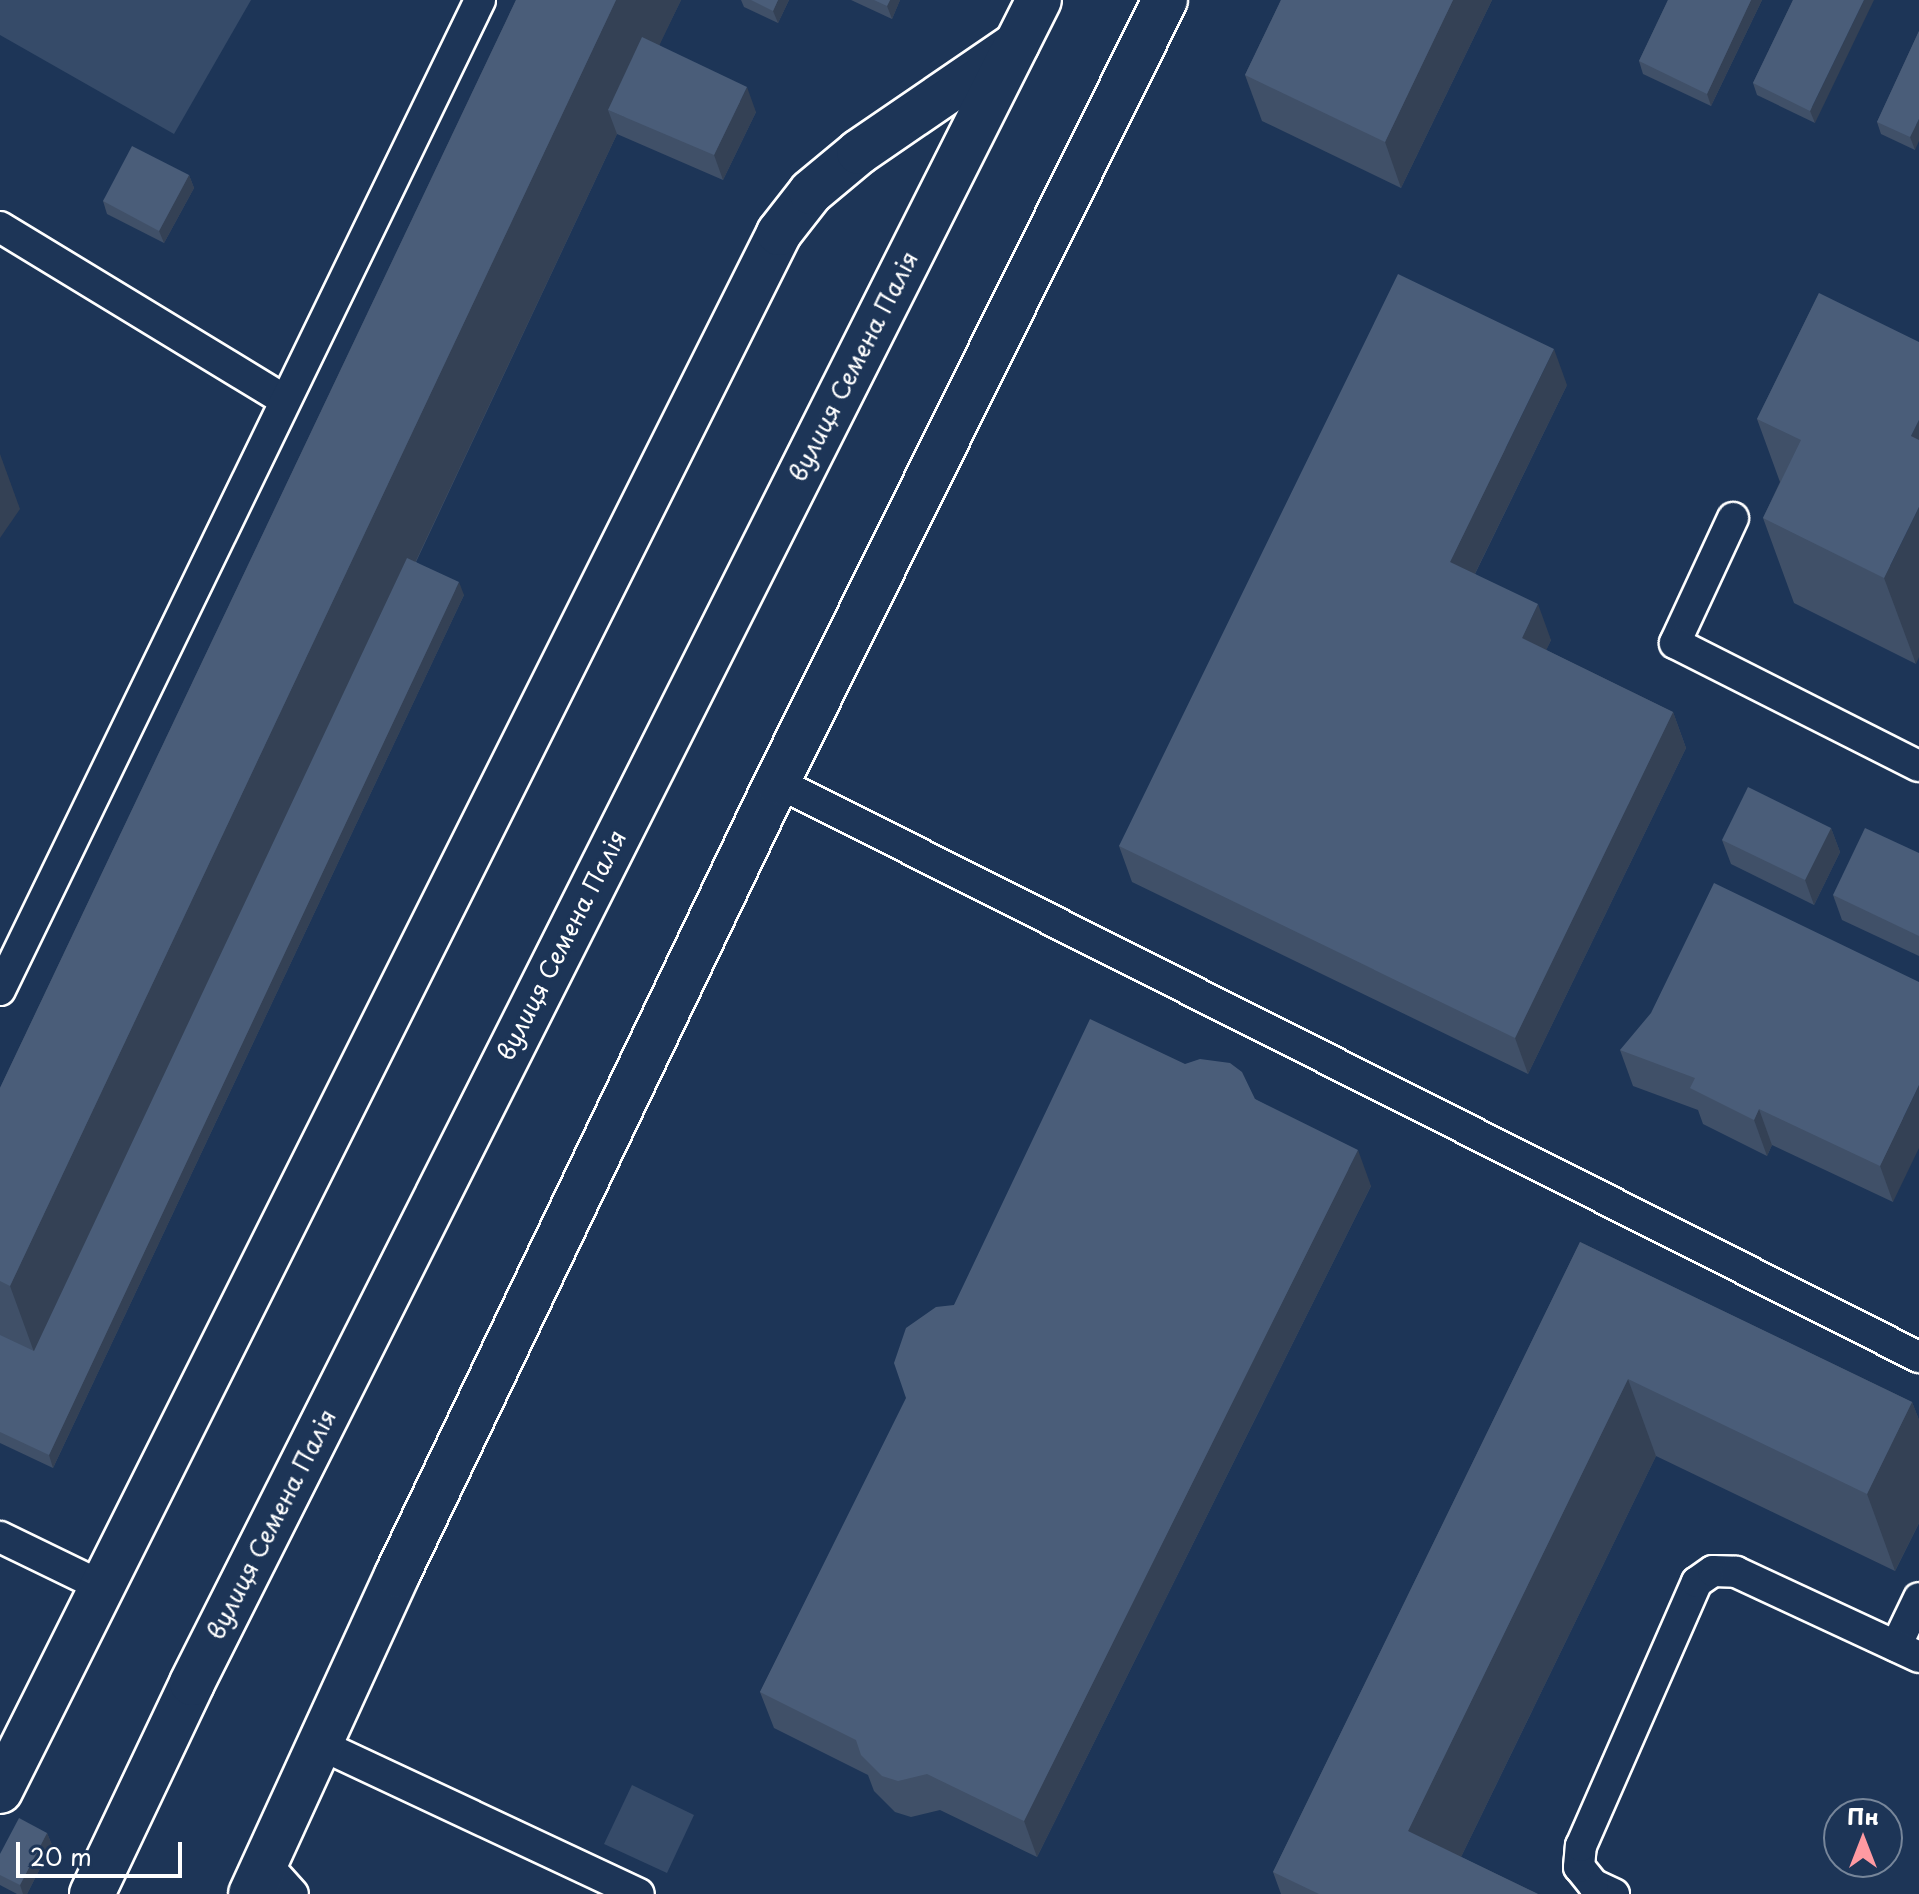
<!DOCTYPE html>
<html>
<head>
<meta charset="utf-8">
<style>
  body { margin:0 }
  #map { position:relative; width:1919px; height:1894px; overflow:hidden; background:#1d3557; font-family:"Playpen Sans",sans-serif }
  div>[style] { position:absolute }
  .green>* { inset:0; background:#364b69 }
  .roads { filter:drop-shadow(2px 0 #fff) drop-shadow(-2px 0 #fff) drop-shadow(0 2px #fff) drop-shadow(0 -2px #fff) }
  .lane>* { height:30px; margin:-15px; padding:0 15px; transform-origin:15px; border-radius:15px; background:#1d3557 }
  .street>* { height:44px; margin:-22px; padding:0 22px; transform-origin:22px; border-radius:22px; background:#1d3557 }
  .primary>* { height:44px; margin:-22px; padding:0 22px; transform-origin:22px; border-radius:22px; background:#1d3557 }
  .wall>* { inset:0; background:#405068 }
  .shaded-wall>* { inset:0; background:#344155 }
  .building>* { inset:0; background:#4a5d79 }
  span { translate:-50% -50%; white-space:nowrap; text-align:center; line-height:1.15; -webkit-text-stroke:7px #1d3557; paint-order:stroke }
  .street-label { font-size:24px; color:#fff }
  .north { position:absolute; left:1823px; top:1798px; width:80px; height:80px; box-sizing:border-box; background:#1d3557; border:2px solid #77869a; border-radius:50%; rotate:0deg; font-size:22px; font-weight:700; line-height:32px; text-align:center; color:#fff }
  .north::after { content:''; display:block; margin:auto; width:28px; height:36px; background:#ff9aa2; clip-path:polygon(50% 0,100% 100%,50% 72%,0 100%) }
  .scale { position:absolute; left:16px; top:1842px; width:166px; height:36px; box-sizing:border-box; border:4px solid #fff; border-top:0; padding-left:10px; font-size:24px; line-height:28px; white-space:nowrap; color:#fff; -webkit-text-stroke:6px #1d3557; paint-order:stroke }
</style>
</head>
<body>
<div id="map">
  <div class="green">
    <div style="clip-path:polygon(0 0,251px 0,174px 134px,0 35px)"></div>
    <div style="clip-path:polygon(632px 1785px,694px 1815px,667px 1873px,604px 1844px)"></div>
  </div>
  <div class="roads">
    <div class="lane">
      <div style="left:0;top:227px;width:333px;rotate:31.3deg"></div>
      <div style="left:1733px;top:518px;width:138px;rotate:114.9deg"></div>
      <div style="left:1675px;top:643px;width:273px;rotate:26.8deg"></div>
      <div style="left:777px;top:782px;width:1279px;rotate:26.73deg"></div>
      <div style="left:0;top:990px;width:1100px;rotate:-64.13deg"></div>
      <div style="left:0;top:1537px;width:114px;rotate:25.9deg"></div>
      <div style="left:1896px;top:1646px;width:53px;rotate:-64.4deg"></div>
      <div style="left:319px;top:1744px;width:353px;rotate:25.1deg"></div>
      <div style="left:266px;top:1864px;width:40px;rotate:48deg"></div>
      <div style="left:1614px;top:1894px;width:23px;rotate:-155deg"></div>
      <div style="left:1593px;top:1884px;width:22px;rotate:-129deg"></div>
      <div style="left:1579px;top:1867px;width:21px;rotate:-85deg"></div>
      <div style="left:1581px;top:1846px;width:288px;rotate:-66.3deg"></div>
      <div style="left:1697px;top:1582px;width:19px;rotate:-35deg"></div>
      <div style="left:1713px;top:1571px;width:23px;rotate:2deg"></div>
      <div style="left:1736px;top:1572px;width:202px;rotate:24.9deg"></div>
    </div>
    <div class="street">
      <div style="left:0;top:1791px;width:1742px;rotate:-63.43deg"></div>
      <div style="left:779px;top:233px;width:52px;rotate:-52deg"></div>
      <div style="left:811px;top:192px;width:62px;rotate:-39.8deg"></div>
      <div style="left:859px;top:152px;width:191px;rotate:-34.4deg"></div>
    </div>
    <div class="primary">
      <div style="left:92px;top:1894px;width:233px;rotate:-64.6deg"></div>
      <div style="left:192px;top:1683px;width:1884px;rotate:-63.29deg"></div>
      <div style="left:251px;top:1894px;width:351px;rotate:-65.4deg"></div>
      <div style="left:397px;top:1575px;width:879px;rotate:-64.4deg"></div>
      <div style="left:777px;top:782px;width:873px;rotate:-63.61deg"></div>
    </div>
  </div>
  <div class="wall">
    <div style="clip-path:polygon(516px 0,681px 0,659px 45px,756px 112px,723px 180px,617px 134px,416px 562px,464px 595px,53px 1468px,0 1443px,0 1088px)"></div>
    <div style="clip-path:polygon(741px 0,789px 0,778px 23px,744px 7px)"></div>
    <div style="clip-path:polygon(851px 0,900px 0,892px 19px)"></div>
    <div style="clip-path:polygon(1281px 0,1492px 0,1401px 188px,1262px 121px,1245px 75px)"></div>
    <div style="clip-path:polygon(1668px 0,1762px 0,1711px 106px,1643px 74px,1639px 61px)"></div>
    <div style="clip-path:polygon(1793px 0,1815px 123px,1757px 95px,1753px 83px)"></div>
    <div style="clip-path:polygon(1919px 31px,1915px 150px,1881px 134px,1877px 122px)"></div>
    <div style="clip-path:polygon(189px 175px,194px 188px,164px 243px,107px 214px,103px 201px)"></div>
    <div style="clip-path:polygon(1819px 293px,1916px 664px,1794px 603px,1763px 518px,1780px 482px,1757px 419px)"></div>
    <div style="clip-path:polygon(1567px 385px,1475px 574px,1551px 640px,1546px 650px,1673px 712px,1686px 748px,1528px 1074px,1132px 882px,1119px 846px)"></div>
    <div style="clip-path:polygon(1831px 828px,1840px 852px,1814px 905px,1731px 864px,1722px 840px)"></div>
    <div style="clip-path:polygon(1919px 853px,1919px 956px,1842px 920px,1833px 895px)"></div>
    <div style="clip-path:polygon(1919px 982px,1893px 1202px,1772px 1145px,1767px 1156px,1703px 1124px,1698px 1110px,1633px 1086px,1620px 1050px)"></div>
    <div style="clip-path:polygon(1255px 1099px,1371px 1186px,1037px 1857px,940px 1810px,911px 1817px,895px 1812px,874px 1791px,868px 1775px,774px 1728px,760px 1692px,954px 1305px)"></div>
    <div style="clip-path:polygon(1580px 1242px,1912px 1402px,1919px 1420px,1919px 1523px,1895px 1571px,1656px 1456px,1461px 1857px,1538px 1894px,1281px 1894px,1273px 1872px)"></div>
    <div style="clip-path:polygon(47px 1833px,52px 1845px,27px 1894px,17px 1894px,0 1885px,0 1854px)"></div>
  </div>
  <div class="shaded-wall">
    <div style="clip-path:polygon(616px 0,681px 0,625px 117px,608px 110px,617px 134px,38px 1363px,10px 1286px)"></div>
    <div style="clip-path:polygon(778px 0,789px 0,778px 23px,773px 11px)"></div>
    <div style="clip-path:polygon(890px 0,900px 0,892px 19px,887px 6px)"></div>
    <div style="clip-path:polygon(1453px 0,1492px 0,1401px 188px,1385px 142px)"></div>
    <div style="clip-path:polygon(1751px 0,1762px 0,1711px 106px,1707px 94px)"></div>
    <div style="clip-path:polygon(1864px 0,1874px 0,1815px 123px,1810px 111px)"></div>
    <div style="clip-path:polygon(747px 87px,756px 112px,723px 180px,714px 155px)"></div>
    <div style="clip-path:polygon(1919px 119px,1919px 141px,1915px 150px,1910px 137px)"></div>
    <div style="clip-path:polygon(189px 175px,194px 188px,164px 243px,159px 231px)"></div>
    <div style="clip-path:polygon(1554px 349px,1567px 385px,1463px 598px,1450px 562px)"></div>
    <div style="clip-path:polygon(1919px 420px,1919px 458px,1911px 436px)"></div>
    <div style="clip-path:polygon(0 454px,20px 509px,0 538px)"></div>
    <div style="clip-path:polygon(1919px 507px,1919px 657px,1916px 664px,1884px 578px)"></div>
    <div style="clip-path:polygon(459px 582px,464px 595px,53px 1468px,49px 1455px)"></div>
    <div style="clip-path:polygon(1538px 604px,1551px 640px,1535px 674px,1522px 638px)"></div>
    <div style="clip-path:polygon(1673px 712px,1686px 748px,1528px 1074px,1515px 1038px)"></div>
    <div style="clip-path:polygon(1831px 828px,1840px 852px,1814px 905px,1805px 880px)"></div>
    <div style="clip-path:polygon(1919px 1085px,1919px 1148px,1893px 1202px,1880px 1166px)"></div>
    <div style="clip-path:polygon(1759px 1109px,1772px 1145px,1767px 1156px,1754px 1120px)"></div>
    <div style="clip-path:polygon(1358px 1150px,1371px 1186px,1037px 1857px,1024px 1821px)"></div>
    <div style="clip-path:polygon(1628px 1379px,1656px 1456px,1443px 1894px,1408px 1831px)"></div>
    <div style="clip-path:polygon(1912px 1402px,1919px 1420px,1919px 1523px,1895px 1571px,1867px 1494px)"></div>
    <div style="clip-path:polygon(47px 1833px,52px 1845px,27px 1894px,23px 1894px,20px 1885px)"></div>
  </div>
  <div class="building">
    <div style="clip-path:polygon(516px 0,616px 0,10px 1286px,0 1281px,0 1088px)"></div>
    <div style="clip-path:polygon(751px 0,778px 0,773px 11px)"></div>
    <div style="clip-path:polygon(874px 0,890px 0,887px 6px)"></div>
    <div style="clip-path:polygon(1281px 0,1453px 0,1385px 142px,1245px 75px)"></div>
    <div style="clip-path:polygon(1668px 0,1751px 0,1707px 94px,1639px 61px)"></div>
    <div style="clip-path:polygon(1793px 0,1864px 0,1810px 111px,1753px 83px)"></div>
    <div style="clip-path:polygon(1919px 31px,1919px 119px,1910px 137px,1877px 122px)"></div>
    <div style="clip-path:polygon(642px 37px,747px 87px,714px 155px,608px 110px)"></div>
    <div style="clip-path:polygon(132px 146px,189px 175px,159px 231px,103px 201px)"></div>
    <div style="clip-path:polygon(1398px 274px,1554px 349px,1450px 562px,1538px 604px,1522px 638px,1673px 712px,1515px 1038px,1119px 846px)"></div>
    <div style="clip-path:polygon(1819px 293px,1919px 342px,1919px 420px,1911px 436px,1919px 440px,1919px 507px,1884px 578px,1763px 518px,1801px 440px,1757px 419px)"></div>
    <div style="clip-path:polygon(407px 558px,459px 582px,49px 1455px,0 1432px,0 1335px,34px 1351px)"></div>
    <div style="clip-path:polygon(1748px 787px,1831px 828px,1805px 880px,1722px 840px)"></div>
    <div style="clip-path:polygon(1865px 828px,1919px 853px,1919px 936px,1833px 895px)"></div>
    <div style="clip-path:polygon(1714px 883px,1919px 982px,1919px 1085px,1880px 1166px,1759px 1109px,1754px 1120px,1690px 1088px,1695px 1078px,1620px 1050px,1651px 1013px)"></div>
    <div style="clip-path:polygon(1090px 1019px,1185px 1064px,1200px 1059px,1230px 1063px,1242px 1072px,1255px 1099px,1358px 1150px,1024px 1821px,927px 1774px,898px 1781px,882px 1776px,861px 1755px,856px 1740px,760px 1692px,906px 1398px,894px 1363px,906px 1328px,936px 1307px,954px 1305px)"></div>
    <div style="clip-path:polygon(1580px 1242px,1912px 1402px,1867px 1494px,1628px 1379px,1408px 1831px,1538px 1894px,1319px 1894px,1273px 1872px)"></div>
    <div style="clip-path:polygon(19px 1818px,47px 1833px,20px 1885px,0 1875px,0 1854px)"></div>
  </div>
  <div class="street-label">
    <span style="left:853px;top:366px;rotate:-63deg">вулиця Семена Палія</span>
    <span style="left:561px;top:945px;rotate:-63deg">вулиця Семена Палія</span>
    <span style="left:271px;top:1524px;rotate:-63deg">вулиця Семена Палія</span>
  </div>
  <div class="north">Пн</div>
  <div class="scale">20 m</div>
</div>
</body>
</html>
